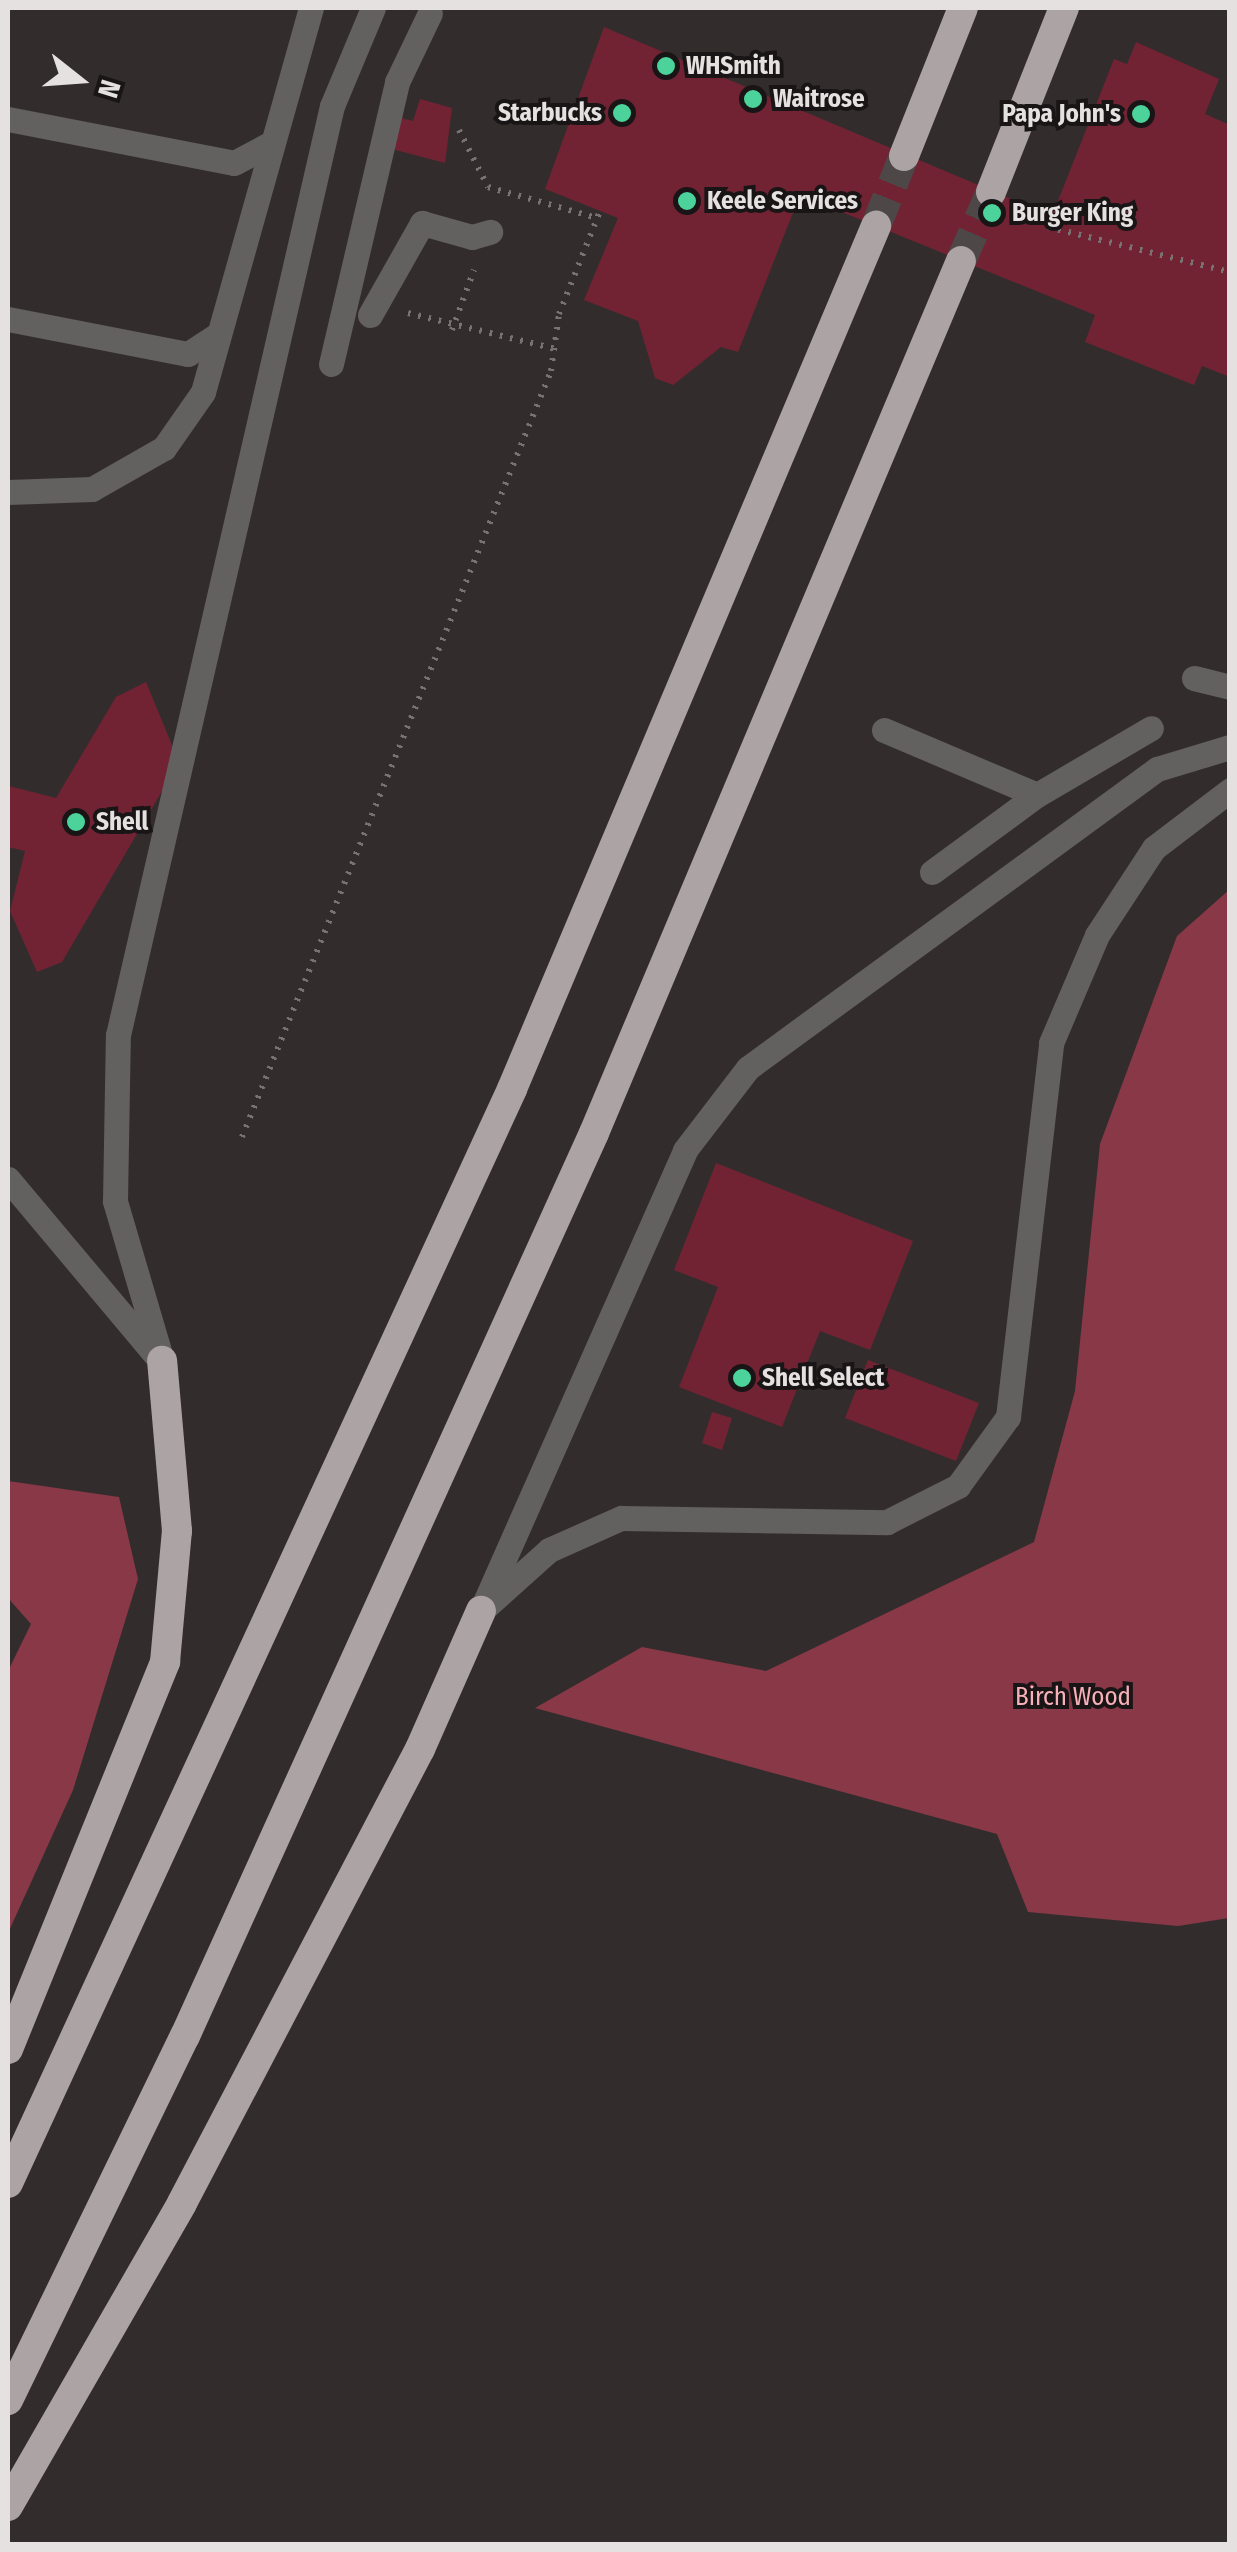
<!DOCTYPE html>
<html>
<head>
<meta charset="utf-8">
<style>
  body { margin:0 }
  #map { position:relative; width:1237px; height:2552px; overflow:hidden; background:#332c2d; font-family:"Fira Sans Condensed",sans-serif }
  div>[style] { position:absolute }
  .forest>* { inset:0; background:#883846 }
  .building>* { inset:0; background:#712333 }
  .highway-tunnel>* { height:30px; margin-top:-15px; transform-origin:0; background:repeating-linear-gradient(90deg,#4e4748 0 30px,transparent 0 45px) }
  .path>* { height:6px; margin-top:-3px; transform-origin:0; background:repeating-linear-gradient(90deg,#787272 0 2.5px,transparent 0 10.5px) }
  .minor>* { height:25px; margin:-12.5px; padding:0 12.5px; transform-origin:12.5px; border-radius:12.5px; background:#636060 }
  .highway>* { height:30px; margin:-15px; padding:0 15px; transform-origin:15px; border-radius:15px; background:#aca3a4 }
  .dots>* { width:28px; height:28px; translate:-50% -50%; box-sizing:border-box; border:5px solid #191516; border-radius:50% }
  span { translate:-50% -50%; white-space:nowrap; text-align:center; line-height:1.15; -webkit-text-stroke:8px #191516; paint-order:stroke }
  .poi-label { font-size:25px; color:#e6e1e1; font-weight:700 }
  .left { translate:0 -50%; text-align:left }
  .right { translate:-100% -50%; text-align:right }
  .park-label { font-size:25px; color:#f8b0b8 }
  .frame { position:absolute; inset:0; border:10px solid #e6e1e1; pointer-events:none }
  .north { position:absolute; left:30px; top:30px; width:100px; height:100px; -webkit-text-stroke:8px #191516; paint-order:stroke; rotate:107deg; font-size:28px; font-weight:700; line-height:40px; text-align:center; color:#e6e1e1 }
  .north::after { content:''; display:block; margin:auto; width:35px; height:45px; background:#e6e1e1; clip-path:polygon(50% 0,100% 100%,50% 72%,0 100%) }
</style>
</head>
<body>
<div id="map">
  <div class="forest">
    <div style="clip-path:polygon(1229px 890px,1229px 1918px,1178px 1926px,1028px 1912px,997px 1834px,535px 1708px,642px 1647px,766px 1671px,1034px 1542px,1075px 1391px,1100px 1144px,1177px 936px)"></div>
    <div style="clip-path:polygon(8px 1481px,119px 1497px,138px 1579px,73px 1790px,8px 1933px,8px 1671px,31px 1624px,8px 1598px)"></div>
  </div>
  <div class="building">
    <div style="clip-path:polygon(604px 27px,1052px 216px,1114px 59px,1127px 64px,1136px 42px,1219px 79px,1205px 114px,1230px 125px,1230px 377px,1202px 366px,1194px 385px,1085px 342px,1095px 315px,800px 195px,738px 352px,721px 347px,673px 385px,655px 378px,638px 321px,584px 300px,618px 218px,545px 189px)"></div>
    <div style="clip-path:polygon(420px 99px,452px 108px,445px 163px,388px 148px,397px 117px,413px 121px)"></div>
    <div style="clip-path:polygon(146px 682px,179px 762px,62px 962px,37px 972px,10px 911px,25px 851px,8px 847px,8px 771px,9px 786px,56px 798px,116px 697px)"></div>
    <div style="clip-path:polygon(716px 1163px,913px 1241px,870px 1350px,820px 1331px,782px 1427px,679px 1387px,718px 1287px,674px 1270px)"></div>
    <div style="clip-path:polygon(868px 1360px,979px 1403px,956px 1461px,845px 1418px)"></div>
    <div style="clip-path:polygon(712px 1412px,732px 1418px,722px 1450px,702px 1443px)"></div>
  </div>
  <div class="highway-tunnel">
    <div style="left:876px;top:226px;width:75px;rotate:-68.2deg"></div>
    <div style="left:961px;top:261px;width:75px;rotate:-66.5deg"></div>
  </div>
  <div class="path">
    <div style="left:459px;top:130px;width:64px;rotate:63deg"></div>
    <div style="left:488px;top:187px;width:113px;rotate:15.9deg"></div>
    <div style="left:1048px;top:227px;width:187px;rotate:13.9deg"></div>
    <div style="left:408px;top:313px;width:152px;rotate:13.7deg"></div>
    <div style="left:452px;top:330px;width:64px;rotate:-69.9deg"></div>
    <div style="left:242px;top:1137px;width:826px;rotate:-68.03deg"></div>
    <div style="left:551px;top:371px;width:58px;rotate:-82deg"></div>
    <div style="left:559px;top:314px;width:111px;rotate:-68.3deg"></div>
  </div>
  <div class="minor">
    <div style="left:8px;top:119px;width:230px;rotate:11deg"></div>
    <div style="left:234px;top:163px;width:38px;rotate:-28deg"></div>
    <div style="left:370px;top:315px;width:106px;rotate:-60.5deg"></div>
    <div style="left:422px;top:223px;width:52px;rotate:15.6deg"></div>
    <div style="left:472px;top:237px;width:19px;rotate:-16deg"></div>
    <div style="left:8px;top:319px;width:183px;rotate:11deg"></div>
    <div style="left:188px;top:354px;width:37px;rotate:-33deg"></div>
    <div style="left:331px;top:364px;width:290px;rotate:-76.8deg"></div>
    <div style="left:397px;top:82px;width:76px;rotate:-64.4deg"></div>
    <div style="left:8px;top:492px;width:84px;rotate:-2deg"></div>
    <div style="left:92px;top:489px;width:83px;rotate:-29.7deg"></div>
    <div style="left:164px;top:448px;width:68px;rotate:-55.1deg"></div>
    <div style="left:203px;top:392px;width:399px;rotate:-74.3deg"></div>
    <div style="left:1194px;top:678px;width:37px;rotate:14deg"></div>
    <div style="left:884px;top:730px;width:166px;rotate:23deg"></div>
    <div style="left:1037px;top:795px;width:132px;rotate:-30.4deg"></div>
    <div style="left:932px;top:872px;width:130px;rotate:-36.3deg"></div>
    <div style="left:8px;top:1179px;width:229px;rotate:50deg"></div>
    <div style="left:162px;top:1361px;width:167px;rotate:-106.4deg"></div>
    <div style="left:115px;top:1201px;width:166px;rotate:-89deg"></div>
    <div style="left:118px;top:1035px;width:953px;rotate:-77.03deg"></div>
    <div style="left:332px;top:106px;width:106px;rotate:-67.3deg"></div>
    <div style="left:485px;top:1602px;width:494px;rotate:-66.1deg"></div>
    <div style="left:685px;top:1150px;width:103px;rotate:-52.5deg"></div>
    <div style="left:748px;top:1068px;width:507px;rotate:-36.17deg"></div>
    <div style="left:1157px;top:769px;width:76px;rotate:-16.8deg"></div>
    <div style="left:481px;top:1611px;width:91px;rotate:-41.9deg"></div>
    <div style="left:549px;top:1550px;width:79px;rotate:-24deg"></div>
    <div style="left:621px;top:1518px;width:266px;rotate:0.9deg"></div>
    <div style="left:887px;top:1522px;width:80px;rotate:-26.9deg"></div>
    <div style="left:958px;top:1486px;width:85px;rotate:-54.1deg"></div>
    <div style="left:1008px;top:1417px;width:376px;rotate:-83.4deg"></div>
    <div style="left:1051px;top:1043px;width:117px;rotate:-66.9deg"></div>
    <div style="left:1097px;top:935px;width:104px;rotate:-56.8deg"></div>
    <div style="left:1154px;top:848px;width:96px;rotate:-37.3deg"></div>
  </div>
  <div class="highway">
    <div style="left:904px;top:156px;width:159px;rotate:-68.3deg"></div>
    <div style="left:991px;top:192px;width:198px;rotate:-68.4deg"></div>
    <div style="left:8px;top:2049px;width:418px;rotate:-67.9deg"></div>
    <div style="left:165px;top:1662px;width:132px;rotate:-84.8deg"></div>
    <div style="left:177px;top:1531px;width:171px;rotate:-95deg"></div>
    <div style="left:8px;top:2183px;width:1205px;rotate:-65.26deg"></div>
    <div style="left:512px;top:1089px;width:937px;rotate:-67.13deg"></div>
    <div style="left:8px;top:2400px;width:405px;rotate:-64.1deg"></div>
    <div style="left:185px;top:2036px;width:991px;rotate:-65.63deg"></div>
    <div style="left:594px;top:1133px;width:946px;rotate:-67.18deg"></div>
    <div style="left:8px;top:2506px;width:349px;rotate:-60.1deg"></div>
    <div style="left:182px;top:2203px;width:513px;rotate:-62.34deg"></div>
    <div style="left:420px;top:1749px;width:151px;rotate:-66.2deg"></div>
  </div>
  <div class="dots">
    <div style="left:666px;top:66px;background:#4cd39b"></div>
    <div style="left:753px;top:99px;background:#4cd39b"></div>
    <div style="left:622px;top:113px;background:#4cd39b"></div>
    <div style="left:1141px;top:114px;background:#4cd39b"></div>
    <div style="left:687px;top:201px;background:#4cd39b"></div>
    <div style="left:992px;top:213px;background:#4cd39b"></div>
    <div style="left:76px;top:822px;background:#4cd39b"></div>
    <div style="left:742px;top:1378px;background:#4cd39b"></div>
  </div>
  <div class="poi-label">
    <span class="left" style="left:686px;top:66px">WHSmith</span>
    <span class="left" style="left:773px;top:99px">Waitrose</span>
    <span class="right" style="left:602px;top:113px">Starbucks</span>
    <span class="right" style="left:1121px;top:114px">Papa John's</span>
    <span class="left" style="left:707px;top:201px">Keele Services</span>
    <span class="left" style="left:1012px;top:213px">Burger King</span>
    <span class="left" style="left:96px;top:822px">Shell</span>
    <span class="left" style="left:762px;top:1378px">Shell Select</span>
  </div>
  <div class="park-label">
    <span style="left:1073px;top:1697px">Birch Wood</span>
  </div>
  <div class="frame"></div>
  <div class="north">N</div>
</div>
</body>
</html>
